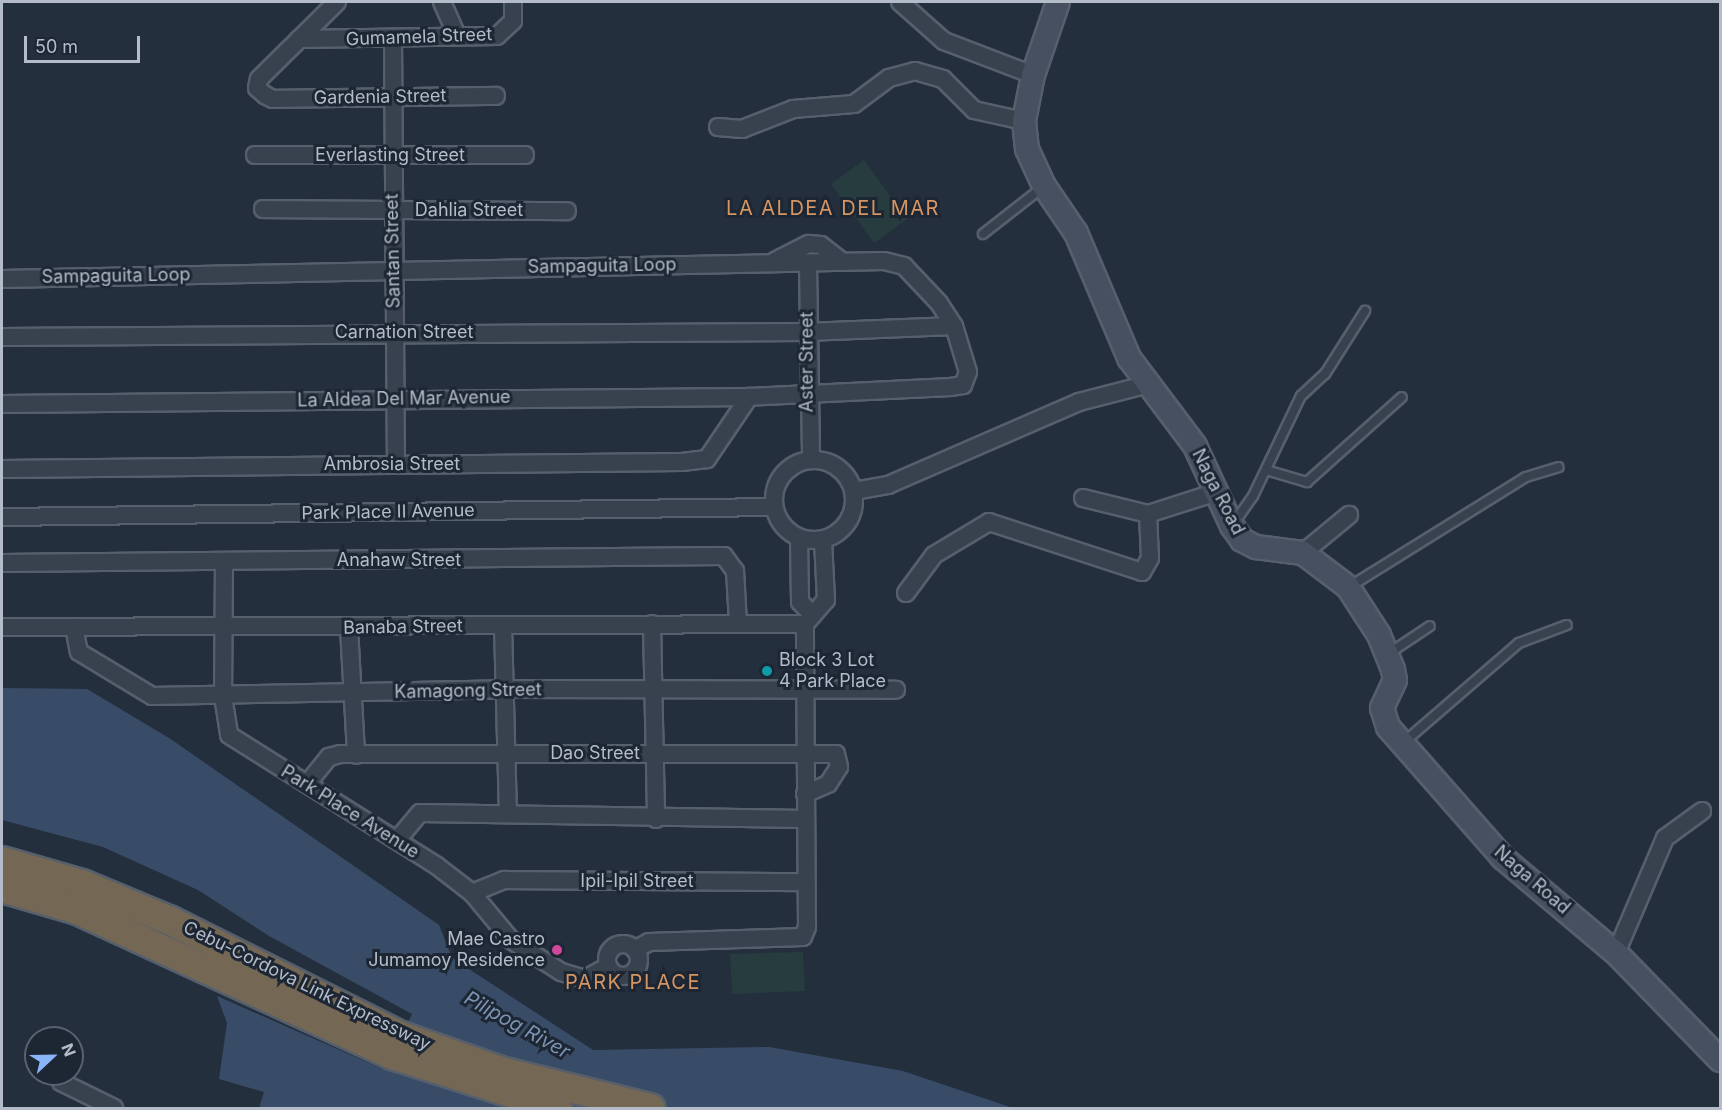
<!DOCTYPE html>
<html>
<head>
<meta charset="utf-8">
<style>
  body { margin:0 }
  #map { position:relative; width:1722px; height:1110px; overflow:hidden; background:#242f3e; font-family:Inter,sans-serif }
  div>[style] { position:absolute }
  .green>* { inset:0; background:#263c3f }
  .water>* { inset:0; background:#394c67 }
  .roads { filter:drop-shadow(2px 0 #565f6c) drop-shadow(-2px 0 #565f6c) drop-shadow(0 2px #565f6c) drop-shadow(0 -2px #565f6c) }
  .lane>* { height:8px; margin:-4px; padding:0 4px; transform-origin:4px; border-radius:4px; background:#38414e }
  .street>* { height:16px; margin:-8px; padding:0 8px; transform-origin:8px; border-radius:8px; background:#38414e }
  .street>.ring { margin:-8px; padding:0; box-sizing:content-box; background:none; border:16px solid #38414e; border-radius:50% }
  .secondary>* { height:22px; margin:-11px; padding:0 11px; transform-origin:11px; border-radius:11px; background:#465061 }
  .highway>* { height:28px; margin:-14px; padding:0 14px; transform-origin:14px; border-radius:14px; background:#746855 }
  .dots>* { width:16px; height:16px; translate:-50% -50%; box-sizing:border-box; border:3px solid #1d2633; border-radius:50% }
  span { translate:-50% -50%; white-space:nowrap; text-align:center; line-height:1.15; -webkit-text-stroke:6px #1d2633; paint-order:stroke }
  .street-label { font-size:18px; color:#b4bcc9 }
  .poi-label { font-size:18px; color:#b4bcc9 }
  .left { translate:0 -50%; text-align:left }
  .right { translate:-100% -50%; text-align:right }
  .neighbourhood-label { font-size:20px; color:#d59563; letter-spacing:1.5px }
  .water-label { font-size:20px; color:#7c92b1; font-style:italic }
  .frame { position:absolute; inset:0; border:3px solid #b4bcc9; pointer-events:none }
  .north { position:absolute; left:24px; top:1026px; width:60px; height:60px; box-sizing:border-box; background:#1d2633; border:2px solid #59626f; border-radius:50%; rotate:68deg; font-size:16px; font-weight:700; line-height:24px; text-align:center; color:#b4bcc9 }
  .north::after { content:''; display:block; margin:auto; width:21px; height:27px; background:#8ab4f8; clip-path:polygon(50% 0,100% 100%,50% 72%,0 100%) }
  .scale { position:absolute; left:24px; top:36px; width:116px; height:27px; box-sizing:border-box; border:3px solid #b4bcc9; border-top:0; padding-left:8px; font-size:18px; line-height:21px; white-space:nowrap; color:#b4bcc9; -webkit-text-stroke:4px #1d2633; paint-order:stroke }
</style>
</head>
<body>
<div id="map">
  <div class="green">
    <div style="clip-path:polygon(864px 160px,907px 219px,874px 243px,831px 184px)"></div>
    <div style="clip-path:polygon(803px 952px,805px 991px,732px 994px,730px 954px)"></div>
  </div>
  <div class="water">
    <div style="clip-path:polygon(2px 688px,87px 689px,169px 738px,439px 925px,452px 958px,593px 1050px,769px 1047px,903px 1071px,1013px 1108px,259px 1108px,264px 1092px,219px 1079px,227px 1023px,217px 996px,385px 1070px,412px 1014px,269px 936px,198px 890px,103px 847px,2px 820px)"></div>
  </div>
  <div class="roads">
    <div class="lane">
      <div style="left:983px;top:234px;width:76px;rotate:-38.1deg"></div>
      <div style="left:1266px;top:470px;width:43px;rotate:16.3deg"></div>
      <div style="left:1307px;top:482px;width:127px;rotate:-41.8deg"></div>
      <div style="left:1234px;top:523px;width:33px;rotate:-55deg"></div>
      <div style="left:1253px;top:496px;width:111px;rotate:-64.4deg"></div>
      <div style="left:1301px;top:396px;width:33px;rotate:-43deg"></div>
      <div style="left:1325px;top:374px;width:75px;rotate:-57.6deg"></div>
      <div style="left:1349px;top:587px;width:208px;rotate:-31.9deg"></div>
      <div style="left:1526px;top:477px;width:34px;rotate:-17deg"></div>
      <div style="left:1388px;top:654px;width:50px;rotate:-33.7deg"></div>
      <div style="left:1403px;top:743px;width:153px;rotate:-40.8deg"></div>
      <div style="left:1519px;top:643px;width:51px;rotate:-20.6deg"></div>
    </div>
    <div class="street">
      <div style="left:337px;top:2px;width:110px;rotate:135.4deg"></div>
      <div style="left:259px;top:79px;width:9px;rotate:103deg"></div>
      <div style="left:257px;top:88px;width:11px;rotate:41deg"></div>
      <div style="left:265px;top:95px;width:9px;rotate:27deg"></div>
      <div style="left:273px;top:99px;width:223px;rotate:-0.8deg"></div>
      <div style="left:442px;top:2px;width:36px;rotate:66deg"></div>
      <div style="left:900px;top:2px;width:59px;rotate:41.6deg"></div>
      <div style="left:944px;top:41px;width:95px;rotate:20.9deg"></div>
      <div style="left:299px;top:39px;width:198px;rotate:-0.9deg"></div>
      <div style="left:497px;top:36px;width:22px;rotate:-43deg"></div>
      <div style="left:513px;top:21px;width:19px;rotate:-90deg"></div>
      <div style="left:393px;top:39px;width:424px;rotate:89.6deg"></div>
      <div style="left:718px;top:127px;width:24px;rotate:5deg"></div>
      <div style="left:742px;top:129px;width:55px;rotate:-21.4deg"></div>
      <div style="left:793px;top:109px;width:61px;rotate:-4.7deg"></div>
      <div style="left:854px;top:104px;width:44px;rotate:-36.6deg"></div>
      <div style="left:889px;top:78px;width:27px;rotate:-15deg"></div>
      <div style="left:915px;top:71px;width:29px;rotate:16deg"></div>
      <div style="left:943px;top:79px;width:44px;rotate:45deg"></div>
      <div style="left:974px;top:110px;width:51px;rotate:12.4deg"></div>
      <div style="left:255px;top:155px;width:270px"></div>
      <div style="left:263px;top:209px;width:304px;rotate:0.4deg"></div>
      <div style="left:775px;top:261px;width:38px;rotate:-27deg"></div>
      <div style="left:809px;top:244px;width:12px;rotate:5deg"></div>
      <div style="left:821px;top:245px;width:24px;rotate:38deg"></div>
      <div style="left:808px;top:263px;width:197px;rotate:89.1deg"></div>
      <div style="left:2px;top:279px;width:882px;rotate:-1.17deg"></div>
      <div style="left:884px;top:261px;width:21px;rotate:14deg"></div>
      <div style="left:904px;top:266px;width:51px;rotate:46.6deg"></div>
      <div style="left:939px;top:303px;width:27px;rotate:57deg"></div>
      <div style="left:954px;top:326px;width:48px;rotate:73.1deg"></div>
      <div style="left:968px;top:372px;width:14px;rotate:111deg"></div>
      <div style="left:963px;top:385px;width:12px;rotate:171deg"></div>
      <div style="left:951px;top:387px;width:202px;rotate:177.2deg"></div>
      <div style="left:749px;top:397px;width:747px;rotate:179.46deg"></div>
      <div style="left:2px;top:337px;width:804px;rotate:-0.36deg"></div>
      <div style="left:806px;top:332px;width:148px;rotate:-2.3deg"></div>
      <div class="ring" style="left:774px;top:460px;width:64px;height:64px"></div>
      <div style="left:2px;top:469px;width:680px;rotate:-0.59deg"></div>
      <div style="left:682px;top:462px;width:25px;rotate:-7deg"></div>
      <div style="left:707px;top:459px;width:75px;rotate:-55.9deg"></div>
      <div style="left:854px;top:491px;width:35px;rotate:-10deg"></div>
      <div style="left:888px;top:485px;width:208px;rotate:-23.5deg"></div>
      <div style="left:1079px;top:402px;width:68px;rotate:-14.4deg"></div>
      <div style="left:1083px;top:498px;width:67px;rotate:13.8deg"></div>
      <div style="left:1148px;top:514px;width:72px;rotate:-17.7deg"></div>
      <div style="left:2px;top:517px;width:772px;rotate:-0.74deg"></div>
      <div style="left:799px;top:538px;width:64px;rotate:89.1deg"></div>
      <div style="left:800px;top:602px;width:18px;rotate:45deg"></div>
      <div style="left:1303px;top:553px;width:60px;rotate:-39.6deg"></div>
      <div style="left:224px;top:561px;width:135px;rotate:90.4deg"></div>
      <div style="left:223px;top:696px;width:39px;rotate:81deg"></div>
      <div style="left:229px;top:735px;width:246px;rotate:32.2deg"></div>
      <div style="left:437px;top:866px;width:44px;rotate:37.6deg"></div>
      <div style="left:472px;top:893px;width:61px;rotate:50.3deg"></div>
      <div style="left:511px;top:940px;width:59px;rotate:32.6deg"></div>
      <div style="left:561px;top:972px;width:25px;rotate:16deg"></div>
      <div style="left:585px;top:979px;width:26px;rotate:-29deg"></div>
      <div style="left:2px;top:563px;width:722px;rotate:-0.56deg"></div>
      <div style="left:724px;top:556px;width:19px;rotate:54deg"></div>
      <div style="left:735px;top:571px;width:52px;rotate:86.7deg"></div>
      <div style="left:906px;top:593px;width:47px;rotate:-53.6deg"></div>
      <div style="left:934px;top:555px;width:64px;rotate:-31deg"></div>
      <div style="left:989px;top:522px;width:161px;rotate:18.1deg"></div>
      <div style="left:1142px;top:572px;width:16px;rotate:-60deg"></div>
      <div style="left:1150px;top:558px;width:44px;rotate:-92.6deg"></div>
      <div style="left:652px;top:624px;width:195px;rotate:88.8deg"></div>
      <div style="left:503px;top:625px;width:189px;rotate:88.5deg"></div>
      <div style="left:2px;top:627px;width:803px;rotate:-0.21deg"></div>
      <div style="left:74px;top:627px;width:25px;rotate:79deg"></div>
      <div style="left:79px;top:652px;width:85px;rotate:31.1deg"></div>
      <div style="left:152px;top:696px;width:353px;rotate:-1.1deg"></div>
      <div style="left:505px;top:689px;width:391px;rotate:0.1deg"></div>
      <div style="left:349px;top:628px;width:127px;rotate:86.8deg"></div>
      <div style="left:307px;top:784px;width:35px;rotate:-51deg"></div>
      <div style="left:329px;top:757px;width:11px;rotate:-15deg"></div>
      <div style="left:340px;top:754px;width:496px"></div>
      <div style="left:836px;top:754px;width:13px;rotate:77deg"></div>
      <div style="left:839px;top:767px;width:20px;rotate:123deg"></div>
      <div style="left:828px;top:784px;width:25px;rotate:157deg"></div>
      <div style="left:398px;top:839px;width:34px;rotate:-50deg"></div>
      <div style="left:420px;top:813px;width:385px;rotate:0.9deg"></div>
      <div style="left:472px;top:893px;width:35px;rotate:-22deg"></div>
      <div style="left:504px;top:880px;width:300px;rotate:0.4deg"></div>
      <div class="ring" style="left:607px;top:944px;width:16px;height:16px"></div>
      <div style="left:635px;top:950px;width:16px;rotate:-30deg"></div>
      <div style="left:649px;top:942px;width:154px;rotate:-1.9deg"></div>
      <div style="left:803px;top:937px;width:11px;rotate:-68deg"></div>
      <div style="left:807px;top:927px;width:303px;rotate:-90.4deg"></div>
      <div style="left:805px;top:624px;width:32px;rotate:-49deg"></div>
      <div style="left:826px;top:600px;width:60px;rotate:-92.9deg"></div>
      <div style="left:1616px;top:953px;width:125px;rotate:-66.9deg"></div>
      <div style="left:1665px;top:838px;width:46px;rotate:-36.1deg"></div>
      <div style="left:61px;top:1082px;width:59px;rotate:26.1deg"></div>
    </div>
    <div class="secondary">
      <div style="left:1058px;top:2px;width:77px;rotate:108.9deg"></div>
      <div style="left:1033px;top:75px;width:47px;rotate:101.1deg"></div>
      <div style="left:1024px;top:121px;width:28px;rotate:84deg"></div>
      <div style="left:1027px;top:149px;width:41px;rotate:65.3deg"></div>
      <div style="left:1044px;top:186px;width:57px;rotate:55.8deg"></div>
      <div style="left:1076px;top:233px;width:136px;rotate:67deg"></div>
      <div style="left:1129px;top:358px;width:110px;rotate:53.1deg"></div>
      <div style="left:1195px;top:446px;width:88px;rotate:65.2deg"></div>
      <div style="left:1232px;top:526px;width:17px;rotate:54deg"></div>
      <div style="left:1242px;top:540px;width:16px;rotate:27deg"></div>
      <div style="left:1256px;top:547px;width:47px;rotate:7.3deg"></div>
      <div style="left:1303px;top:553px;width:56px;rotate:37.1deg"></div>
      <div style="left:1348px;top:587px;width:57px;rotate:57.1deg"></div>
      <div style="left:1379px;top:635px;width:38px;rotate:68deg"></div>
      <div style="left:1393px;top:670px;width:10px;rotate:79deg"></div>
      <div style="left:1395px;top:680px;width:31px;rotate:115deg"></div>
      <div style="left:1382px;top:708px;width:20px;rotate:72deg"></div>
      <div style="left:1388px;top:727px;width:174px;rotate:48.7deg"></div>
      <div style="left:1503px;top:858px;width:148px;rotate:40.1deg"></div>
      <div style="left:1616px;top:953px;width:149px;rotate:45.8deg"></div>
    </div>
    <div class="highway">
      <div style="left:2px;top:861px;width:83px;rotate:16deg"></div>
      <div style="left:82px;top:884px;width:96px;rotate:22.6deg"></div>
      <div style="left:171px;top:921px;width:257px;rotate:26.6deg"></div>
      <div style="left:401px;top:1036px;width:106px;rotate:19.3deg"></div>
      <div style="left:501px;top:1071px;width:154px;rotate:13.9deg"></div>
      <div style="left:2px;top:888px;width:78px;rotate:16.3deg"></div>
      <div style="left:77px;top:910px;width:347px;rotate:24.7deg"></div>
      <div style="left:392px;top:1055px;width:174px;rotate:17.7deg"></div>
    </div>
  </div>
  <div class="dots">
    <div style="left:767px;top:671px;background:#0f9aa8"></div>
    <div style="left:557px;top:950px;background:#d1479c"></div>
  </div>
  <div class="street-label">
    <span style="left:419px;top:37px;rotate:-2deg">Gumamela Street</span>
    <span style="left:380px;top:97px;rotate:-1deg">Gardenia Street</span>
    <span style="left:390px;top:155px">Everlasting Street</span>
    <span style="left:469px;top:210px">Dahlia Street</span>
    <span style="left:393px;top:251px;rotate:-91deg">Santan Street</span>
    <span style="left:602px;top:266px;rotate:-1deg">Sampaguita Loop</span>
    <span style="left:116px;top:276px;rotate:-1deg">Sampaguita Loop</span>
    <span style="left:404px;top:332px">Carnation Street</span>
    <span style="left:807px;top:362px;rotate:-90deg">Aster Street</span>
    <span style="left:404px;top:399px;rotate:-1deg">La Aldea Del Mar Avenue</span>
    <span style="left:392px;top:464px">Ambrosia Street</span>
    <span style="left:1218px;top:492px;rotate:63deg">Naga Road</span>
    <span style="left:388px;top:512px;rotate:-1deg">Park Place II Avenue</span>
    <span style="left:399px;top:560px">Anahaw Street</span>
    <span style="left:403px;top:627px;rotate:-1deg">Banaba Street</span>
    <span style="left:468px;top:691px;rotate:-1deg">Kamagong Street</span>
    <span style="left:595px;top:753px">Dao Street</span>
    <span style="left:350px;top:812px;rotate:32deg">Park Place Avenue</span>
    <span style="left:1532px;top:880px;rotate:41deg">Naga Road</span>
    <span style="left:637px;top:881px">Ipil-Ipil Street</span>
    <span style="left:307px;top:986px;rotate:26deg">Cebu-Cordova Link Expressway</span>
  </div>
  <div class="poi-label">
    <span class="left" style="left:779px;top:671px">Block 3 Lot<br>4 Park Place</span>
    <span class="right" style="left:545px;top:950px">Mae Castro<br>Jumamoy Residence</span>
  </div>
  <div class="neighbourhood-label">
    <span style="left:833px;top:208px">LA ALDEA DEL MAR</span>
    <span style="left:633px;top:982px">PARK PLACE</span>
  </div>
  <div class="water-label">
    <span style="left:517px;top:1025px;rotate:29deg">Pilipog River</span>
  </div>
  <div class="frame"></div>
  <div class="north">N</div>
  <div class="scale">50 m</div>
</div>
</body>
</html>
